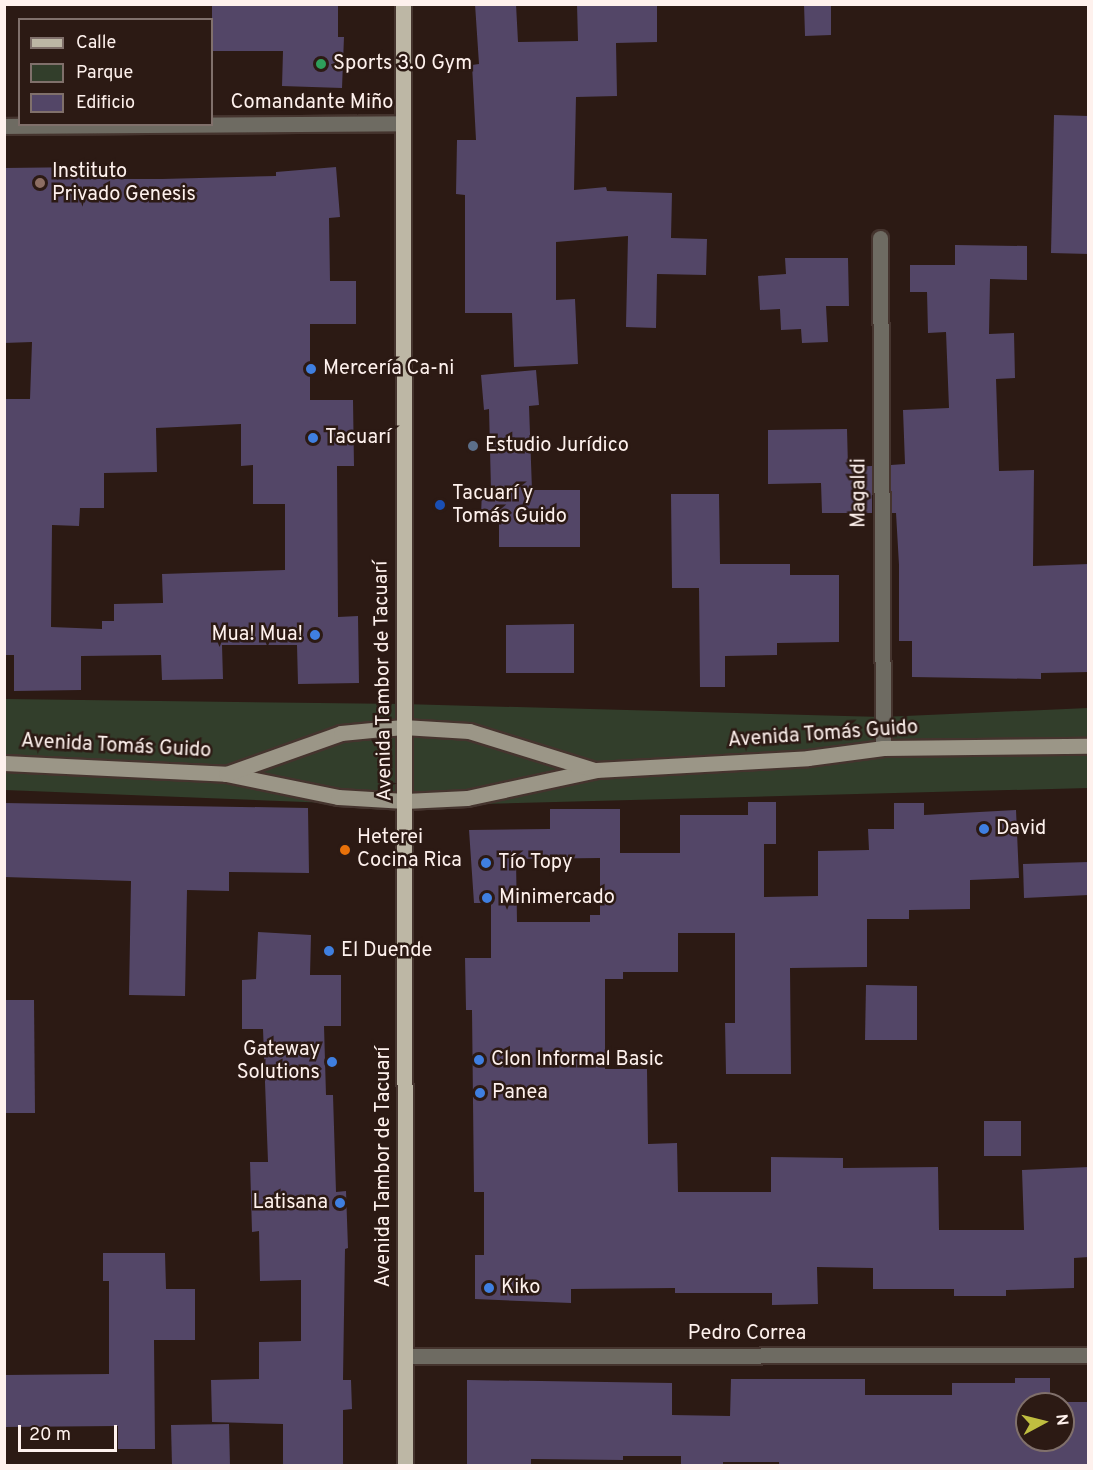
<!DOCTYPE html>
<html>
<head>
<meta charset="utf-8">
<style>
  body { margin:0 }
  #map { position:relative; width:1093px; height:1470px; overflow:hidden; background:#2c1a14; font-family:Overpass,sans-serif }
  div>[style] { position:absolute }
  .green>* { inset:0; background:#323e2b }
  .building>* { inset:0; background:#534667 }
  .roads { filter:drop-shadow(2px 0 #45342e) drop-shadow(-2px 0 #45342e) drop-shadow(0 2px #45342e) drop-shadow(0 -2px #45342e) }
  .minor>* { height:15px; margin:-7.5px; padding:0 7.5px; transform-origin:7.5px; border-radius:7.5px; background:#6e6b62 }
  .secondary>* { height:15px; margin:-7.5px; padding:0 7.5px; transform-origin:7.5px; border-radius:7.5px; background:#9b9687 }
  .primary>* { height:15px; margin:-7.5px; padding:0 7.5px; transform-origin:7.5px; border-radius:7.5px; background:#bdb7a5 }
  .dots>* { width:16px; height:16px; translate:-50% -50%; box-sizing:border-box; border:3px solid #2c1a14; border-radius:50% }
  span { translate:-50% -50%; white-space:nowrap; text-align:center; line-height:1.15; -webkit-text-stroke:5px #2c1a14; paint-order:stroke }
  .poi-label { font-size:20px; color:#fef1ed }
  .left { translate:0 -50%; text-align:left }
  .right { translate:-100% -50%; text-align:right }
  .street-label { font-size:20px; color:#fef1ed }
  .frame { position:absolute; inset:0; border:6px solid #fef1ed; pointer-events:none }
  .legend { position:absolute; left:18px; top:18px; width:195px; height:108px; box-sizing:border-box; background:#2c1a14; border:2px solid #80706b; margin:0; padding:8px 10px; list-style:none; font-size:18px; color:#fef1ed }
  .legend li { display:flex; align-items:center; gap:12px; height:30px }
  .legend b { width:30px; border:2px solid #80706b }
  .north { position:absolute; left:1015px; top:1392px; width:60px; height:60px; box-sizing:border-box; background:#2c1a14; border:2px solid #80706b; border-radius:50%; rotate:83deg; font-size:16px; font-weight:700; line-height:24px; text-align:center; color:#fef1ed }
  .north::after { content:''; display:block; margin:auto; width:21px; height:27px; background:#c0be40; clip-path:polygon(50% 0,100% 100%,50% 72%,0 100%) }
  .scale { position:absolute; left:18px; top:1425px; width:99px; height:27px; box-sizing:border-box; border:3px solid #fef1ed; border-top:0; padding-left:8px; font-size:18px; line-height:21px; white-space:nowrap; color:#fef1ed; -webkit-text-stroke:4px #2c1a14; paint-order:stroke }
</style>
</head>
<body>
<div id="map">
  <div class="green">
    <div style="clip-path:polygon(5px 699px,403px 704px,882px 717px,1088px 708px,1088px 788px,406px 806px,5px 790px)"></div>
  </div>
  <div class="building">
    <div style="clip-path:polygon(212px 4px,338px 4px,338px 37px,344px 37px,342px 88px,282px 86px,283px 51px,212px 51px)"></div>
    <div style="clip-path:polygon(475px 4px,516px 4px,518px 42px,578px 41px,577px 4px,657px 4px,657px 42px,616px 43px,617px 96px,576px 97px,574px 190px,606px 187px,607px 191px,672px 193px,671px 238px,707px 239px,706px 275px,657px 274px,656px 328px,626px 327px,628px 236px,556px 242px,556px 300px,575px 299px,578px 364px,514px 367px,512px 313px,465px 313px,465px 195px,456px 194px,457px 140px,476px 140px,472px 65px,479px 64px)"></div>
    <div style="clip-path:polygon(804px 4px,831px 4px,831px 35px,805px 36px)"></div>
    <div style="clip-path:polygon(1054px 115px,1089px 116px,1089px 254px,1051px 253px)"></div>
    <div style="clip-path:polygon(evenodd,88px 167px,88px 179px,162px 179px,276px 176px,276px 172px,336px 167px,340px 217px,329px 218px,330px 281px,356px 281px,356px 324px,310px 324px,310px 400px,353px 400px,354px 466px,337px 466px,338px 617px,358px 616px,359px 683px,298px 684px,297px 645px,222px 645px,223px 679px,162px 680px,161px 655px,81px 656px,81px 690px,14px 691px,14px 655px,4px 655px,4px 399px,30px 399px,32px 342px,4px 343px,4px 168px,88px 167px,241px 424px,241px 466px,253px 465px,253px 504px,285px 504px,285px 570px,162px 574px,163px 603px,114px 604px,114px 621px,102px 621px,102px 629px,51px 627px,52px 525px,79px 526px,80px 508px,104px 508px,104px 473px,157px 472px,156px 428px,241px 424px)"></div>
    <div style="clip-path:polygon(955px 245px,1027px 246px,1027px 280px,990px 279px,989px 334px,1014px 333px,1015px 378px,996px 379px,999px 471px,1034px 470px,1033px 566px,1089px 564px,1089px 672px,1041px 673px,1041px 679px,912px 677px,912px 641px,899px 641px,899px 565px,896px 513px,891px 513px,891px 465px,905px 464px,903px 410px,949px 408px,946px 332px,928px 333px,927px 292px,910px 292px,910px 265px,955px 265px)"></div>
    <div style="clip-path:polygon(785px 258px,848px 258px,849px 306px,826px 306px,828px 342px,802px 343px,801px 329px,781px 330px,780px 309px,760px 310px,758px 276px,786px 274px)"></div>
    <div style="clip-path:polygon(536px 370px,539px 405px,529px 406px,532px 490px,580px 490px,580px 547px,499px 547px,499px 516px,481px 516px,482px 490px,491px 490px,489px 409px,484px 410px,481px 375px)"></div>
    <div style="clip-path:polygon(847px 429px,848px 467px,872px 466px,872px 513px,822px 513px,821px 483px,768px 484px,768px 430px)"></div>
    <div style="clip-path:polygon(671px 494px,719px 494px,720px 564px,790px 564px,790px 575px,839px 575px,839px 642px,777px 643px,777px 655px,725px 656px,725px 687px,700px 687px,699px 588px,672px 588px)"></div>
    <div style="clip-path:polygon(574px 624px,574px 673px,506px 673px,506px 625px)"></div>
    <div style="clip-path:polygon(evenodd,748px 802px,776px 802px,776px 844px,764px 844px,764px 897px,818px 896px,818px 851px,869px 850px,868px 829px,894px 829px,894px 803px,924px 803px,924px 815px,1016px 810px,1019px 878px,970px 880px,970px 909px,909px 910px,909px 919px,867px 919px,867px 967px,790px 968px,791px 1074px,726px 1074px,725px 1023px,735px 1023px,735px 933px,678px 933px,678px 972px,623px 972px,623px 979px,605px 979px,605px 1069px,647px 1069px,648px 1144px,677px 1143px,678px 1192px,771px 1192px,771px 1157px,843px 1158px,843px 1168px,938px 1167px,939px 1230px,1024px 1230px,1022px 1170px,1089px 1167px,1089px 1257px,1074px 1258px,1074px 1288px,1006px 1290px,1006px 1296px,954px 1296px,954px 1289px,873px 1289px,873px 1268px,817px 1267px,818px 1304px,772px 1305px,772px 1293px,675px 1293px,675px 1288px,571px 1289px,571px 1303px,475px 1299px,475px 1255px,484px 1255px,484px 1192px,474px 1192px,472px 1010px,466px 1010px,465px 958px,491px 958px,491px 903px,474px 903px,469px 830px,550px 829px,550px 809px,620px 809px,620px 853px,680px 853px,680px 815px,748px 815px,748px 802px,600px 858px,600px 915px,590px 915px,590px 922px,517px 922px,516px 859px,600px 858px)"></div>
    <div style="clip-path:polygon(4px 803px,308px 808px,309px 873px,229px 872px,229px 891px,187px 890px,185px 996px,129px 995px,131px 881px,4px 877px)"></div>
    <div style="clip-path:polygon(1089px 862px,1089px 895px,1024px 898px,1023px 864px)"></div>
    <div style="clip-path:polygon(258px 932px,311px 935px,310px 975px,341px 975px,341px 1026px,324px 1026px,326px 1095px,333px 1095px,336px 1192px,346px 1191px,348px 1248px,345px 1249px,343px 1380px,351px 1380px,352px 1409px,343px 1410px,343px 1466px,283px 1466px,283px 1424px,212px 1422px,211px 1380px,259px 1379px,259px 1342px,301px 1341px,301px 1280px,260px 1281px,259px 1231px,252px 1232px,250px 1162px,268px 1162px,263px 1029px,242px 1029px,242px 980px,256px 979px)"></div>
    <div style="clip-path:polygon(866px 985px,917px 986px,917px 1040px,865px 1040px)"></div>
    <div style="clip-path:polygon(4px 1000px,34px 1000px,35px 1113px,4px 1113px)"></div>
    <div style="clip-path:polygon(984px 1121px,1021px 1121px,1021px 1156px,984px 1156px)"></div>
    <div style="clip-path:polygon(103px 1253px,165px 1253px,166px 1289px,195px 1289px,195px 1340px,154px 1340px,155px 1449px,118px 1449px,118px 1426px,4px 1427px,4px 1375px,109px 1374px,109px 1281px,103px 1281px)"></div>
    <div style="clip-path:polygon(evenodd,1015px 1378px,1050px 1378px,1050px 1402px,1089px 1402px,1089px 1466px,779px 1466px,779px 1462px,723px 1462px,723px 1466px,681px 1466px,681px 1456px,623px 1456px,623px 1460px,531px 1459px,531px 1466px,467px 1466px,467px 1380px,672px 1383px,672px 1415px,730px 1416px,731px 1379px,865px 1379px,865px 1395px,952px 1395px,952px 1383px,1015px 1383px,1015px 1378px,1027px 1404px,1063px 1404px,1063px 1440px,1027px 1440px,1027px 1404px)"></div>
    <div style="clip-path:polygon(229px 1424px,230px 1466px,172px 1466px,171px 1425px)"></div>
  </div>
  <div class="roads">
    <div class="minor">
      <div style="left:4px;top:126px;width:399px;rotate:-0.4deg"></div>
      <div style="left:880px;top:238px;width:510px;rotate:89.66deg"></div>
      <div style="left:405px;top:1356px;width:683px;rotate:-0.08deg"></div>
    </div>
    <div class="secondary">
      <div style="left:4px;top:763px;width:222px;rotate:2.8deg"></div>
      <div style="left:226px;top:774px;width:114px;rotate:11.6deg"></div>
      <div style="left:338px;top:797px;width:67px;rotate:3.4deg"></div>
      <div style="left:405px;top:801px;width:62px;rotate:-2.8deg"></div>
      <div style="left:467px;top:798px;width:132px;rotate:-12.2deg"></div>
      <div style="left:596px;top:770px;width:212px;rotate:-3.2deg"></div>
      <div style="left:808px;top:758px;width:76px;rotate:-7.6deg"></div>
      <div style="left:883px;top:748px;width:205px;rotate:-0.6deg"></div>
      <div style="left:226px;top:774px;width:122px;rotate:-19.6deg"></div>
      <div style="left:341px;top:733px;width:62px;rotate:-5.5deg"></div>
      <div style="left:403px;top:727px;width:66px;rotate:3.5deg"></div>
      <div style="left:469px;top:731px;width:131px;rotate:17.3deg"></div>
    </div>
    <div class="primary">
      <div style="left:403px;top:4px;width:1462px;rotate:89.92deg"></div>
    </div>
  </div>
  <div class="dots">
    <div style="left:321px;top:64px;background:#2e9e5b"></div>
    <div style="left:40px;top:183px;background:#8d6e63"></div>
    <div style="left:311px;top:369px;background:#3f7fe0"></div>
    <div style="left:313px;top:438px;background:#3f7fe0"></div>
    <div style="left:473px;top:446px;background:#5c6f8a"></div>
    <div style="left:440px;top:505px;background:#1a4fb4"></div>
    <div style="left:315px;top:635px;background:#3f7fe0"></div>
    <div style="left:984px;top:829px;background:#3f7fe0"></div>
    <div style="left:345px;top:850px;background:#e8710a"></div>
    <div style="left:486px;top:863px;background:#3f7fe0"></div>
    <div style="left:487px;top:898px;background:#3f7fe0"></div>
    <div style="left:329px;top:951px;background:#3f7fe0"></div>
    <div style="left:479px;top:1060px;background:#3f7fe0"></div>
    <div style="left:332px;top:1062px;background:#3f7fe0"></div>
    <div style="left:480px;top:1093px;background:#3f7fe0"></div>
    <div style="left:340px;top:1203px;background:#3f7fe0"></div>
    <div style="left:489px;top:1288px;background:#3f7fe0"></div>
  </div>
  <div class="poi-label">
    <span class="left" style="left:333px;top:64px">Sports 3.0 Gym</span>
    <span class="left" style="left:52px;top:184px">Instituto<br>Privado Genesis</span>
    <span class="left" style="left:323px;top:369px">Mercería Ca-ni</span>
    <span class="left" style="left:325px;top:438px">Tacuarí</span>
    <span class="left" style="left:485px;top:446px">Estudio Jurídico</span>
    <span class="left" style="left:452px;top:506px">Tacuarí y<br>Tomás Guido</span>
    <span class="right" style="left:303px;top:635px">Mua! Mua!</span>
    <span class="left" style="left:996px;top:829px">David</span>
    <span class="left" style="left:357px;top:850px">Heterei<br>Cocina Rica</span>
    <span class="left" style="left:498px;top:863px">Tío Topy</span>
    <span class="left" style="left:499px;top:898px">Minimercado</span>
    <span class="left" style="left:341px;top:951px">El Duende</span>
    <span class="right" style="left:320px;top:1062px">Gateway<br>Solutions</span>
    <span class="left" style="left:491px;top:1060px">Clon Informal Basic</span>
    <span class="left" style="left:492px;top:1093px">Panea</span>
    <span class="right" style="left:328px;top:1203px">Latisana</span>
    <span class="left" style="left:501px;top:1288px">Kiko</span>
  </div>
  <div class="street-label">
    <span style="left:312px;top:103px">Comandante Miño</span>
    <span style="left:860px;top:493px;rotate:-90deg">Magaldi</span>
    <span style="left:384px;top:681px;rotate:-91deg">Avenida Tambor de Tacuarí</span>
    <span style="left:823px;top:735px;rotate:-4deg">Avenida Tomás Guido</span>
    <span style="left:116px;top:747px;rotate:3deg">Avenida Tomás Guido</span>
    <span style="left:384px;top:1167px;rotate:-90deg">Avenida Tambor de Tacuarí</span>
    <span style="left:747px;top:1334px">Pedro Correa</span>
  </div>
  <div class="frame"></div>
  <ul class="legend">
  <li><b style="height:8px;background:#bdb7a5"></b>Calle</li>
  <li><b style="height:16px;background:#323e2b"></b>Parque</li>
  <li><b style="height:16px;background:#534667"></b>Edificio</li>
  </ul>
  <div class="north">N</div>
  <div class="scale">20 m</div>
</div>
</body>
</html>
